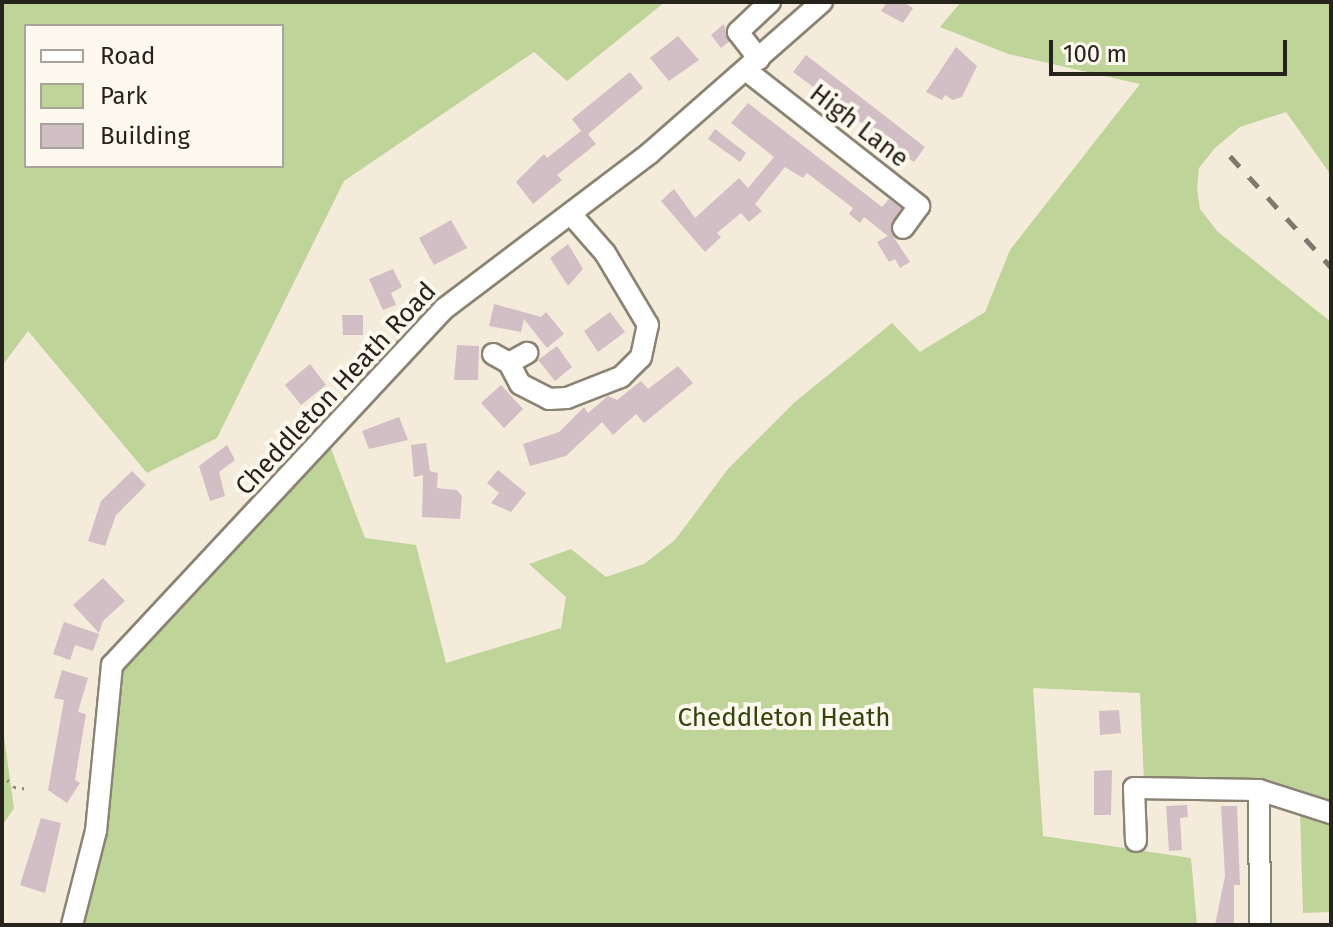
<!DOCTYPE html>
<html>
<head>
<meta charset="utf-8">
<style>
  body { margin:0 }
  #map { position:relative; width:1333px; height:927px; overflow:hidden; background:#f4ebda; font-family:"Fira Sans",sans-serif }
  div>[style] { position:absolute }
  .green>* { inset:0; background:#bed499 }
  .building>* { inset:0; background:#d2bec5 }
  .path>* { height:3px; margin-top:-1.5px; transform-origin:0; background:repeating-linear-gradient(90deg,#908a7e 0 2px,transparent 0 8px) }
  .roads { filter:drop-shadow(2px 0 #8b8374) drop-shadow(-2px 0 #8b8374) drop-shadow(0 2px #8b8374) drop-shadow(0 -2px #8b8374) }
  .minor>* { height:20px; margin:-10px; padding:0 10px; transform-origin:10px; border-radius:10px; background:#fff }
  .rail>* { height:5px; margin-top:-2.5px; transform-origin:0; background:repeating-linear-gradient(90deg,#7e786d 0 14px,transparent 0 28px) }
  span { translate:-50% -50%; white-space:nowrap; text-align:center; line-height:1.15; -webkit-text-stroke:8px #fef9ef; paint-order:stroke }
  .street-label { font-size:26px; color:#26231d }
  .park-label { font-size:26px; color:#34440d }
  .frame { position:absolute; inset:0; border:4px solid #26231d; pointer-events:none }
  .legend { position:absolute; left:24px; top:24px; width:260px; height:144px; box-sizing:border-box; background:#fef9ef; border:2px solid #a8a39b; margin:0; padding:10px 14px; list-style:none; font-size:24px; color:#26231d }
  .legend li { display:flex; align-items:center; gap:16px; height:40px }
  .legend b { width:40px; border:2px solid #a8a39b }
  .scale { position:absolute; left:1049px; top:40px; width:238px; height:36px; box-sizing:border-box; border:4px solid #26231d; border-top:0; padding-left:10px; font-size:24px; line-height:28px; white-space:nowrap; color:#26231d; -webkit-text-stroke:6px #fef9ef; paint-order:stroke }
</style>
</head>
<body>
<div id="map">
  <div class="green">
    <div style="clip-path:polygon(evenodd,2px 2px,665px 2px,567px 81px,534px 52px,344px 181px,217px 438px,147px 473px,28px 331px,2px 366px,2px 2px,26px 26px,282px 26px,282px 166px,26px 166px,26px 26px)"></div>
    <div style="clip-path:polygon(961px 2px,1331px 2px,1331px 175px,1286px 112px,1240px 127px,1215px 148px,1199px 168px,1197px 188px,1200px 209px,1218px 232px,1331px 322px,1331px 805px,1144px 781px,1140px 693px,1033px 688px,1043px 836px,1191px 858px,1197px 925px,80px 925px,102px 850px,120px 667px,330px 446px,365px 538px,416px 545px,446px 663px,561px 628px,566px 597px,529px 564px,571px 549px,606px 577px,644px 564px,675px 540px,728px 469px,795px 402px,892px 323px,920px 352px,985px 312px,1010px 250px,1140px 84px,1008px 54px,940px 27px)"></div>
    <div style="clip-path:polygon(2px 723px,14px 808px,2px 826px)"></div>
    <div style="clip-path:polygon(1300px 810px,1331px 822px,1331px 912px,1303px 913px)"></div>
  </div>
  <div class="building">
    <div style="clip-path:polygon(887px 2px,903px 2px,913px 8px,903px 23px,881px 11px)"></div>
    <div style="clip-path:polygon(724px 24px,729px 42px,721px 48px,711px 35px)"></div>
    <div style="clip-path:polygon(678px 36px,699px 60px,669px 81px,650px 58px)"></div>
    <div style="clip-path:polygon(956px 47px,977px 66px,962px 97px,953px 100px,945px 95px,942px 100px,926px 92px)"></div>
    <div style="clip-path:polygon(806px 55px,925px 147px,914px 162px,793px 72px)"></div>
    <div style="clip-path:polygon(630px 72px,643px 88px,588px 134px,596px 144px,557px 175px,562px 180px,533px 204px,516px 182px,544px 154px,547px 158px,581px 131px,572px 119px)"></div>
    <div style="clip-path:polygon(748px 103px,882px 207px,889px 199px,901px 208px,891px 233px,910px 262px,900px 268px,895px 259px,889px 262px,877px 242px,888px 236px,864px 217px,860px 223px,849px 214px,853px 208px,807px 173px,803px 178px,785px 167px,755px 204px,762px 211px,749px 222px,741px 213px,717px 233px,721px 237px,705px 252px,661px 201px,674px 189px,695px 218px,739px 178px,748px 188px,774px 157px,731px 123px)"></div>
    <div style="clip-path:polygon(715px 129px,746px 153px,740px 162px,708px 139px)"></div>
    <div style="clip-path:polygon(451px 220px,467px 248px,434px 265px,419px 238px)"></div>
    <div style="clip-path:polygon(568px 244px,583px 269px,568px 286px,550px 258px)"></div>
    <div style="clip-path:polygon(393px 269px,402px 287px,391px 293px,396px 305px,383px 310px,369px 279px)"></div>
    <div style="clip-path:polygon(494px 304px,541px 317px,546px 312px,564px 334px,547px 348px,524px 319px,521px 332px,489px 326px)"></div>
    <div style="clip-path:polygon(610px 312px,625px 332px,598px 352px,584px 331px)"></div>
    <div style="clip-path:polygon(342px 315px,363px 315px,363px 335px,343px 335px)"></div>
    <div style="clip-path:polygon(457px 345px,479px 346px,478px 380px,454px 380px)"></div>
    <div style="clip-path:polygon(557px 346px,572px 367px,555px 381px,538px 360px)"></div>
    <div style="clip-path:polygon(310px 364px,326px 385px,301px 405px,285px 385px)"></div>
    <div style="clip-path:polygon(678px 366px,693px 383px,644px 423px,636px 414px,613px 435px,602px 422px,566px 456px,530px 466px,523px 444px,559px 432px,584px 407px,588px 413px,608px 396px,617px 400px,641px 381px,648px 389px)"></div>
    <div style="clip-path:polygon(501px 385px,523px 409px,504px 428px,481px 403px)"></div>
    <div style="clip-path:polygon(399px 417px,408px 440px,369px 449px,362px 431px)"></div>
    <div style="clip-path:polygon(426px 443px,430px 471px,438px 473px,437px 488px,457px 490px,462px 496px,460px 519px,422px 517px,423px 475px,414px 477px,411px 445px)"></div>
    <div style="clip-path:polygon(227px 445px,235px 460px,219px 472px,225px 496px,210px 501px,199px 466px)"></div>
    <div style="clip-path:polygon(498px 470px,526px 493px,511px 512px,491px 503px,499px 493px,487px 483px)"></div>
    <div style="clip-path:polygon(132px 471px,146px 485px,116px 515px,105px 546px,88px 541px,101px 501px)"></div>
    <div style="clip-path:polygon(103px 578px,125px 601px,103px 621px,99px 633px,73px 605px)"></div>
    <div style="clip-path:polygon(64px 622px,99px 634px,93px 651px,75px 645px,70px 660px,53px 654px)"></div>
    <div style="clip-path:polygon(62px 670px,88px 678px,78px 712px,86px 714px,75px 780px,80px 783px,67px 803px,48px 790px,64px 700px,54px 698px)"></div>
    <div style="clip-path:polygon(1119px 710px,1121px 733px,1100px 735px,1099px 711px)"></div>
    <div style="clip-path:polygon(1112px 770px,1111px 815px,1094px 815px,1094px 771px)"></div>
    <div style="clip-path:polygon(1187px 805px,1188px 817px,1180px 818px,1182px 850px,1169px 851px,1166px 806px)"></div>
    <div style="clip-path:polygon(1221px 806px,1237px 806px,1240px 885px,1234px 885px,1234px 925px,1215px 925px,1225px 876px)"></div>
    <div style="clip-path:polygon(41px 818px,61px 823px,45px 893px,20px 885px)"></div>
  </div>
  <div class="path">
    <div style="left:2px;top:774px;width:18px;rotate:47deg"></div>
    <div style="left:14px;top:787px;width:15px;rotate:8deg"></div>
  </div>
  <div class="roads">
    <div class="minor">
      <div style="left:759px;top:59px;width:34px;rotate:-128deg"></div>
      <div style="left:738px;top:32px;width:44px;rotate:-43.2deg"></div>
      <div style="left:747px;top:71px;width:219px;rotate:38.1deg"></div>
      <div style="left:919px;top:206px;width:27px;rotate:126deg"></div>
      <div style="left:493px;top:354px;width:18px;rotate:29deg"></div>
      <div style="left:509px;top:363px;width:21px;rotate:-29deg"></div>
      <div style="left:509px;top:363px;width:24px;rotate:62deg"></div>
      <div style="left:520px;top:384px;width:33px;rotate:27deg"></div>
      <div style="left:549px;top:399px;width:18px;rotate:-3deg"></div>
      <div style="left:567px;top:398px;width:58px;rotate:-21.3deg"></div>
      <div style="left:621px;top:377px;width:28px;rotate:-45deg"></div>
      <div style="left:641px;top:357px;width:33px;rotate:-78deg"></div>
      <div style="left:648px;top:325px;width:84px;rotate:-120.8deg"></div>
      <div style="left:605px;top:253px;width:52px;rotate:-131.1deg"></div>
      <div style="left:1259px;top:790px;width:135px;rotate:89.6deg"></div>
      <div style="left:1136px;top:841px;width:53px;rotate:-92.2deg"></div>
      <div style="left:1134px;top:788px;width:125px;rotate:0.9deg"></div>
      <div style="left:1259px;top:790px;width:76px;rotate:17.7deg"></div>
      <div style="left:72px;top:925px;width:97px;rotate:-75.7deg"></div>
      <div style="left:96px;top:831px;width:167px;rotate:-84.5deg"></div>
      <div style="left:112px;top:665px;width:487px;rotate:-47deg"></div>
      <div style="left:444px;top:309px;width:258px;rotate:-37.1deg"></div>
      <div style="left:650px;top:153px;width:229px;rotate:-41.3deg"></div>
    </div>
  </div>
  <div class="rail">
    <div style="left:1230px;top:156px;width:150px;rotate:47.7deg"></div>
  </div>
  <div class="street-label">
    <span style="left:859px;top:126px;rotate:38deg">High Lane</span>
    <span style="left:336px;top:389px;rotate:-47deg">Cheddleton Heath Road</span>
  </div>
  <div class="park-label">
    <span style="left:784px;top:718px">Cheddleton Heath</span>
  </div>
  <div class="frame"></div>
  <ul class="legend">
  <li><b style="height:10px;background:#fff"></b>Road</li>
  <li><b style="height:22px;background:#bed499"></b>Park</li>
  <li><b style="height:22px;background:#d2bec5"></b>Building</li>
  </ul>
  <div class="scale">100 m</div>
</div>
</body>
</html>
